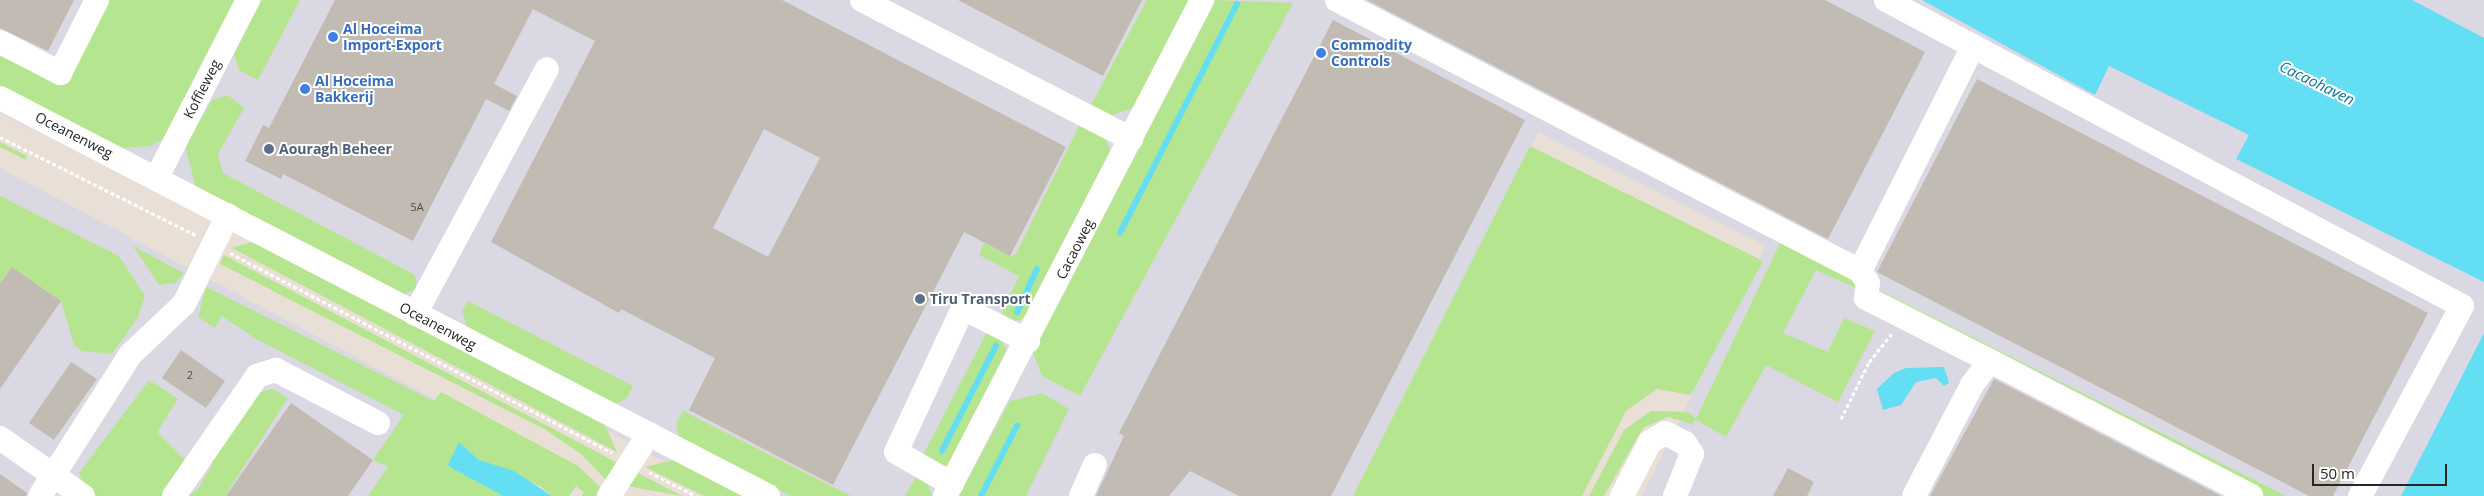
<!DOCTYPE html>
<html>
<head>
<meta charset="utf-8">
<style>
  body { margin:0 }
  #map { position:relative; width:2484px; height:496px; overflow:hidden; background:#eadfd6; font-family:"Open Sans",sans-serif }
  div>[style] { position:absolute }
  .industrial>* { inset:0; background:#dad8e2 }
  .green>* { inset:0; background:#b6e58f }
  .water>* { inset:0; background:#63def3 }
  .stream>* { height:5.5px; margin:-2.75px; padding:0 2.75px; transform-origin:2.75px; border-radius:2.75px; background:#63def3 }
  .building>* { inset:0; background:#c1bbb3 }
  .path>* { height:3px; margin-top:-1.5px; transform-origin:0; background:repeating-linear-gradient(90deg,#fff 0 4px,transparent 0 6.5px) }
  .minor>* { height:24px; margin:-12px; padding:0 12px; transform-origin:12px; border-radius:12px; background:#fff }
  .dots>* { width:14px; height:14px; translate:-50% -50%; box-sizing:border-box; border:2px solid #fff; border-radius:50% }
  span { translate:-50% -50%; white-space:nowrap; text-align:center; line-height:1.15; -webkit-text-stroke:4px #fff; paint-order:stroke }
  .number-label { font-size:11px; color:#4d4b49 }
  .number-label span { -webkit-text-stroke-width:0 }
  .shop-label { font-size:14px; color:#366cbe; font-weight:700 }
  .left { translate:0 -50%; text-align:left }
  .street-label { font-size:14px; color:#262626 }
  .service-label { font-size:14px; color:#4e5e75; font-weight:700 }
  .water-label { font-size:15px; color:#07799a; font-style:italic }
  .scale { position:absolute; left:2312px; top:464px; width:135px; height:22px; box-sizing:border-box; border:2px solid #262626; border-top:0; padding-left:6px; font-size:15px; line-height:18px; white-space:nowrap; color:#262626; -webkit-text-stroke:4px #fff; paint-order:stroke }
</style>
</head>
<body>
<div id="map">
  <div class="industrial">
    <div style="clip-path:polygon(0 0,2011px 0,2484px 256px,2484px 365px,2422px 496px,1642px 496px,1766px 246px,1538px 132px,1353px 496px,729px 496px,247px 237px,0 113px)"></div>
    <div style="clip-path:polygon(2388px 0,2484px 0,2484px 49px)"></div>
    <div style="clip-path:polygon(0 168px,438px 401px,373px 496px,0 496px)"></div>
  </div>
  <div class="green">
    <div style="clip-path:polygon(101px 0,238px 0,164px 138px,151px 146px,120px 148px,0 86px,0 49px,59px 80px)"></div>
    <div style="clip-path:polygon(262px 0,300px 0,258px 80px,239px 70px,234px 54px)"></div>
    <div style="clip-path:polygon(1147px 0,1191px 0,1136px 107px,1112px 115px,1091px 105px)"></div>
    <div style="clip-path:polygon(1216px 0,1293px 3px,1080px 396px,1042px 376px,1033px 353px)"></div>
    <div style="clip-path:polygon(228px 95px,244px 108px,218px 154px,223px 173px,415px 275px,417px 289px,402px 295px,196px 188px,185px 146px,212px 100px)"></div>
    <div style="clip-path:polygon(1082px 120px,1104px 132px,1110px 151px,1026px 318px,1011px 322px,1001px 315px,1019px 276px,979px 255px,984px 243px,1010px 256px,1016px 254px)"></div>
    <div style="clip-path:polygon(0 142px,27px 156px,26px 160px,0 147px)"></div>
    <div style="clip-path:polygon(1530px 146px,1763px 261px,1691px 395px,1657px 389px,1626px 411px,1582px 496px,1353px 496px)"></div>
    <div style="clip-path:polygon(0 196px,119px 256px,145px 296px,138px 317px,112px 354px,82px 351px,74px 345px,61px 301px,12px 267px,0 284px)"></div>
    <div style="clip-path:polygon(1781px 241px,1865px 283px,1860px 290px,1816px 270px,1783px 333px,1828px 352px,1844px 318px,1875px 331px,1838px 402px,1766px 365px,1726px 437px,1696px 420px,1692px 424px,1668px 417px,1643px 428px,1604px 496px,1589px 496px,1624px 430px,1651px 411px,1688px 412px,1696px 419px)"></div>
    <div style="clip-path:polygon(252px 242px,605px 425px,617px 452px,232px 248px)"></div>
    <div style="clip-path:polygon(133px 246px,184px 273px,175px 283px,159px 285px)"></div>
    <div style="clip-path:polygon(224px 255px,616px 462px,611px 476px,607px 481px,581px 454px,546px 430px,220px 264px)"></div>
    <div style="clip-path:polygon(206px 287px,434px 401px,441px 392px,578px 466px,601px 488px,596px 496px,582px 496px,584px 492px,576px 486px,569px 496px,552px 496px,540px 486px,479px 460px,459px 442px,455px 470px,503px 496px,368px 496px,388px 467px,373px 460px,404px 415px,256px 339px,222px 316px,215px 328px,198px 317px)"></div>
    <div style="clip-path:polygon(1881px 291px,2286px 496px,2265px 496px,1877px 297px)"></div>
    <div style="clip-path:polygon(468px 301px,633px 386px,626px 399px,612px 405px,467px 328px,462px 310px)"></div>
    <div style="clip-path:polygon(987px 332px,1001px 340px,1008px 353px,950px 465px,935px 467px,921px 459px)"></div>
    <div style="clip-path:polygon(149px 380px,178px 399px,157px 432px,186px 461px,162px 496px,97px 496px,83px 486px,79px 473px)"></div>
    <div style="clip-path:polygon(272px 389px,288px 398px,225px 496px,188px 496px,198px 489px,211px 467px,216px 445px,255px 394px)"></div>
    <div style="clip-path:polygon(1042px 393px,1069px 409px,1026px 496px,959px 496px,1010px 401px)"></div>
    <div style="clip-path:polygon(683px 411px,851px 496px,791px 496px,679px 437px,676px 424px)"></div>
    <div style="clip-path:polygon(673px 460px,744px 496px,704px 496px,645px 467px)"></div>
    <div style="clip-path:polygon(638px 473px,682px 496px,627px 486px)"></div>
    <div style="clip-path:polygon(916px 477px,928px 485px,932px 496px,905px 496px)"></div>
  </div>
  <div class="water">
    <div style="clip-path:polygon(1922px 0,2412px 0,2484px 38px,2484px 282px,2236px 159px,2249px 135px,2109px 66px,2095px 95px)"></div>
    <div style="clip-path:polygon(2484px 333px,2484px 496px,2401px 496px)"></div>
    <div style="clip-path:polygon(1944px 367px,1949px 383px,1944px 386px,1936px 378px,1916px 382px,1901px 405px,1883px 410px,1877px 389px,1894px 373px,1906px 368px)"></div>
    <div style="clip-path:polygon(459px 442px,479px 460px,514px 471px,552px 496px,503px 496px,455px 470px,448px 465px)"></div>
  </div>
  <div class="stream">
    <div style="left:1120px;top:233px;width:257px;rotate:-62.9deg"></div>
    <div style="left:1017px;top:313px;width:48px;rotate:-65.6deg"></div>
    <div style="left:942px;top:451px;width:118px;rotate:-62.8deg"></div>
    <div style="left:981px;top:496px;width:79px;rotate:-62.8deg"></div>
  </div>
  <div class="building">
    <div style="clip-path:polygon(0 0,74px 0,48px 51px,0 28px)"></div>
    <div style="clip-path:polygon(evenodd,335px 0,782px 0,1066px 147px,1010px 256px,964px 232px,833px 485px,689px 410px,715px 358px,621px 309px,619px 313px,491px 242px,595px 41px,533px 9px,494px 84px,517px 96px,509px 111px,486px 99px,413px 241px,283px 174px,281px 179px,245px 161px,263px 125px,269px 128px,335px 0,764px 129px,820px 158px,768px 257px,713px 228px,764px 129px)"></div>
    <div style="clip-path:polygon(958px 0,1142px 0,1103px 76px)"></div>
    <div style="clip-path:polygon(1367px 0,1825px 0,1925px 52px,1828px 239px)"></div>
    <div style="clip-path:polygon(1333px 20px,1525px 120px,1331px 496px,1239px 496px,1190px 471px,1169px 496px,1096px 496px,1124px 436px,1119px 433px)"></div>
    <div style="clip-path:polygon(1977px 79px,2428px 313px,2333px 496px,2309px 496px,1877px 272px)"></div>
    <div style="clip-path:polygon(12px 267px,61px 301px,0 389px,0 284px)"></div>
    <div style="clip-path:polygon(181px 350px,225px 381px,206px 408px,162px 378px)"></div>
    <div style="clip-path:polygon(71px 362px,97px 379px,54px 440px,29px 423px)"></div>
    <div style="clip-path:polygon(1994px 379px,2221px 496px,1930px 496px)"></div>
    <div style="clip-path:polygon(291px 403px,373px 460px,348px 496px,226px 496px)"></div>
    <div style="clip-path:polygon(1788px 468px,1814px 482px,1807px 496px,1773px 496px)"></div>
    <div style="clip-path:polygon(0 474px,27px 493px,26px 496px,0 496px)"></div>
  </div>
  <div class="path">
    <div style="left:0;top:137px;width:219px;rotate:26.6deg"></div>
    <div style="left:230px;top:253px;width:431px;rotate:27.6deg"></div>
    <div style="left:1841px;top:419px;width:64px;rotate:-63.8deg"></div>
    <div style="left:1869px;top:362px;width:36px;rotate:-51deg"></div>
    <div style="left:649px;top:472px;width:53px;rotate:27.1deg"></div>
  </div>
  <div class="minor">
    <div style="left:862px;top:0;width:303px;rotate:27.3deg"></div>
    <div style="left:1337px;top:0;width:589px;rotate:27.39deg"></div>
    <div style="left:1860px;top:271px;width:252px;rotate:-63.3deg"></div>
    <div style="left:1886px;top:0;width:652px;rotate:27.98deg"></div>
    <div style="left:2462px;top:306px;width:216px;rotate:118.2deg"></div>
    <div style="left:0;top:42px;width:68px;rotate:27.3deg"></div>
    <div style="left:60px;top:73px;width:82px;rotate:-63.1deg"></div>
    <div style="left:0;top:98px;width:865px;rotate:27.39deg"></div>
    <div style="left:157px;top:177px;width:199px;rotate:-62.8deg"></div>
    <div style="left:1860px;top:271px;width:14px;rotate:56deg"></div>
    <div style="left:1868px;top:283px;width:15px;rotate:98deg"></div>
    <div style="left:1866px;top:298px;width:139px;rotate:26.9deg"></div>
    <div style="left:1990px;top:361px;width:30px;rotate:127deg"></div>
    <div style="left:1972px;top:385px;width:125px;rotate:117.6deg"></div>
    <div style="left:415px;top:314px;width:278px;rotate:-61.7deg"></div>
    <div style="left:1990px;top:361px;width:294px;rotate:27.3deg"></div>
    <div style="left:0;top:438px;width:101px;rotate:34.9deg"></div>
    <div style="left:952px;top:484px;width:64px;rotate:-150.3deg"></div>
    <div style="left:896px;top:452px;width:159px;rotate:-65deg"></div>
    <div style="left:963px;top:308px;width:73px;rotate:26.9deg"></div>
    <div style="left:40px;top:496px;width:167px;rotate:-57.4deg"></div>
    <div style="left:130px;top:355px;width:74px;rotate:-43.4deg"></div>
    <div style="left:184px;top:304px;width:99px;rotate:-63.7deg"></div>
    <div style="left:174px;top:496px;width:146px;rotate:-55.3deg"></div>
    <div style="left:257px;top:376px;width:20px;rotate:-18deg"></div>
    <div style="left:276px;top:370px;width:115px;rotate:27.5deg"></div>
    <div style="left:609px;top:496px;width:74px;rotate:-57.2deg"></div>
    <div style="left:945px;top:496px;width:559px;rotate:-62.61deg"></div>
    <div style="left:1081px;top:496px;width:34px;rotate:-66deg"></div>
    <div style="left:1622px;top:496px;width:61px;rotate:-62.6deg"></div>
    <div style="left:1650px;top:442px;width:17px;rotate:-31deg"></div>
    <div style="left:1665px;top:433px;width:22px;rotate:27deg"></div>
    <div style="left:1685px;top:443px;width:13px;rotate:58deg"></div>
    <div style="left:1692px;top:454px;width:45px;rotate:112deg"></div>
  </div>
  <div class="dots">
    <div style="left:333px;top:37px;background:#3f7fe0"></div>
    <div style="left:1321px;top:53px;background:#3f7fe0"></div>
    <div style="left:305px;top:89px;background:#3f7fe0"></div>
    <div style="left:269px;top:149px;background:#5c6f8a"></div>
    <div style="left:920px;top:299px;background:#5c6f8a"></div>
  </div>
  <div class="number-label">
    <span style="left:417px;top:207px">5A</span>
    <span style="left:190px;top:375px">2</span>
  </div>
  <div class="shop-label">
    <span class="left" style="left:343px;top:37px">Al Hoceima<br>Import-Export</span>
    <span class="left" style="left:1331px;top:53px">Commodity<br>Controls</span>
    <span class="left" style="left:315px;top:89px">Al Hoceima<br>Bakkerij</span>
  </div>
  <div class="street-label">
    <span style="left:202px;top:89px;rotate:-63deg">Koffieweg</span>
    <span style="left:74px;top:135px;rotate:27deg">Oceanenweg</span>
    <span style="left:1075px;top:249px;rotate:-63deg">Cacaoweg</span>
    <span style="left:438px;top:326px;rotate:28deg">Oceanenweg</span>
  </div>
  <div class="service-label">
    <span class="left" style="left:279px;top:149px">Aouragh Beheer</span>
    <span class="left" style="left:930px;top:299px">Tiru Transport</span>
  </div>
  <div class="water-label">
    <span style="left:2317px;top:83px;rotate:26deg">Cacaohaven</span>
  </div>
  <div class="scale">50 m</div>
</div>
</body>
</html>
